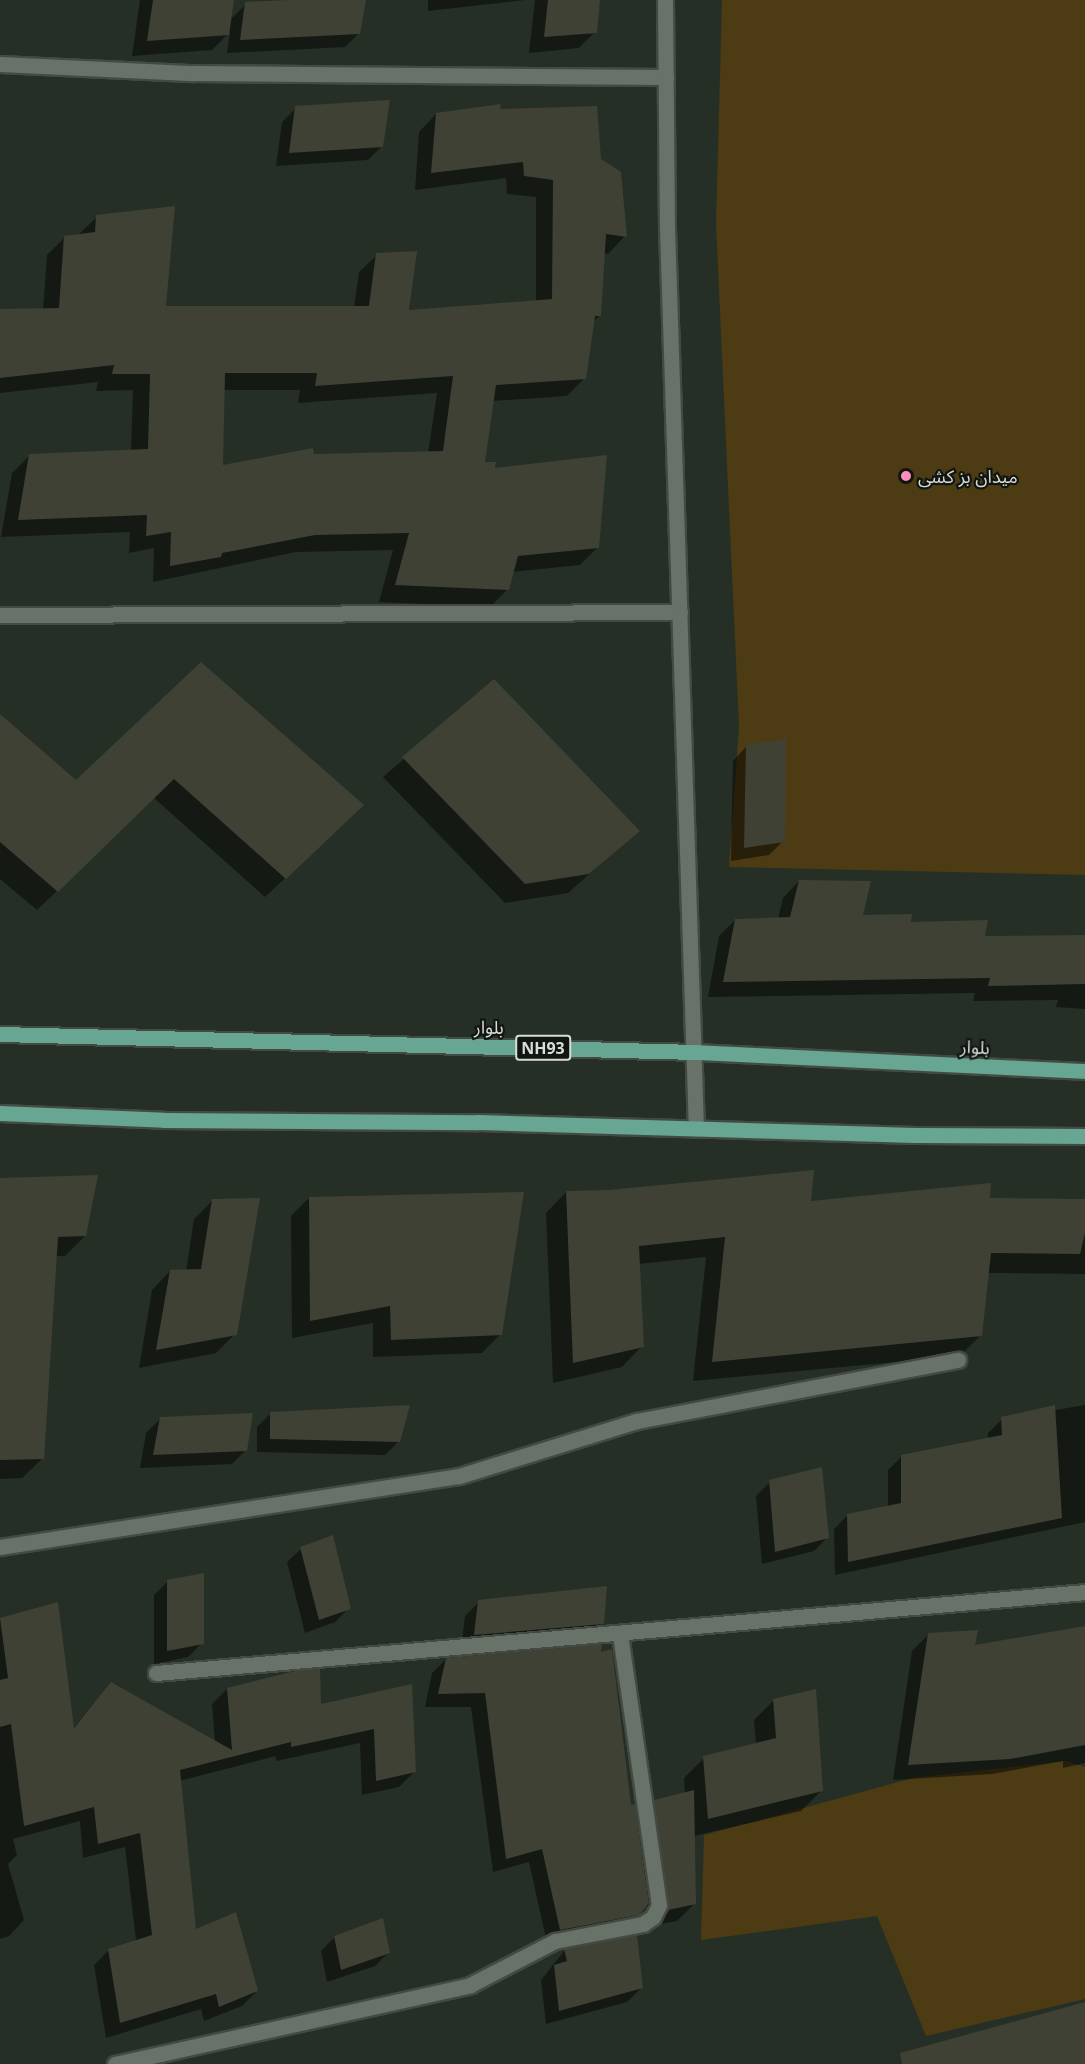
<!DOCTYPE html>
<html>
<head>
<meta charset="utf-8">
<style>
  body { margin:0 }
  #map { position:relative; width:1085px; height:2064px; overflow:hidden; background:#262f26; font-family:"Noto Sans","Noto Sans Arabic",sans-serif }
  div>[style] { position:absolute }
  .green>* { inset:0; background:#4c3b13 }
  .shadow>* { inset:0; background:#0007 }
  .building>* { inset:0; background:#3f4135 }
  .roads { filter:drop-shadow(2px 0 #434a43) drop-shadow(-2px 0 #434a43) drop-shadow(0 2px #434a43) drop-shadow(0 -2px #434a43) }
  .street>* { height:15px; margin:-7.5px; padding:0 7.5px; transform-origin:7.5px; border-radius:7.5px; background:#687268 }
  .secondary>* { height:15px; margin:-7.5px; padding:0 7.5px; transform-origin:7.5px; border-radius:7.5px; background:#687268 }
  .primary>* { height:15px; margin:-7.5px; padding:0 7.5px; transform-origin:7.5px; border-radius:7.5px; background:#66a693 }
  .dots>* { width:16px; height:16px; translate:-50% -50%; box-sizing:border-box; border:3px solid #121612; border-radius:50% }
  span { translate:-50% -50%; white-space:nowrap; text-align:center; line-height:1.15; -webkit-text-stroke:4.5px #121612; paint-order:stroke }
  .shield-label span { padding:2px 4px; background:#121612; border:2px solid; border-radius:4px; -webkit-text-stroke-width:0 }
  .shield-label { font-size:16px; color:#d8ddd8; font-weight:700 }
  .poi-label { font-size:18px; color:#d8ddd8 }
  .left { translate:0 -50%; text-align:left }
  .street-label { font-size:18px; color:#d8ddd8 }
</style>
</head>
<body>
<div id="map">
  <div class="green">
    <div style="clip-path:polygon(722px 0,1085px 0,1085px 875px,729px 867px,739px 727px,716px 224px)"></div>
    <div style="clip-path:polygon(1066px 1761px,1085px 1767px,1085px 1999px,926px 2036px,877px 1916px,701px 1940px,704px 1835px,913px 1778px)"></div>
  </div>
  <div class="shadow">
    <div style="clip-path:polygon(140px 0,232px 0,230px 20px,246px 4px,365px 0,359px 33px,345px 47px,227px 53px,230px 32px,212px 50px,132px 56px)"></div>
    <div style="clip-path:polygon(428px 0,525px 0,428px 11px)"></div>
    <div style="clip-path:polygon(535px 0,599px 0,595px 32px,579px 48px,529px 53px)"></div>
    <div style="clip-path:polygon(296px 108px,382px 146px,368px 160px,276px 166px,282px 122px)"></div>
    <div style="clip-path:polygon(evenodd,499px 110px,600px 159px,625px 236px,608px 254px,603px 253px,600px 315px,592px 323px,585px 378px,567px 396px,492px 401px,483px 463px,598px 547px,580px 565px,512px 572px,508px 589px,490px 607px,379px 602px,393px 550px,296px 552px,153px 582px,154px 548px,129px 553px,130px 532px,1px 537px,12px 473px,29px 456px,131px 451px,133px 390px,96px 391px,98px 382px,0 393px,0 310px,43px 310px,47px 255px,65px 237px,79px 234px,97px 217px,164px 308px,354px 307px,359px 272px,377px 255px,408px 312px,536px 302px,536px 197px,507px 194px,506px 178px,415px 190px,419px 132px,436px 114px,499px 110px,223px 390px,300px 390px,298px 403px,437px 393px,428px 453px,222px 467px,223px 390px)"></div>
    <div style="clip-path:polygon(201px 664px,342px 825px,265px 897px,154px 798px,37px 910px,0 879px,0 716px,76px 782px)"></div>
    <div style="clip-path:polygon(494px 681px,638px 831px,568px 893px,505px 903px,383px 777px)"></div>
    <div style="clip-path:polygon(746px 747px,783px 841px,769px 855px,731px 861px,733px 761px)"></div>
    <div style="clip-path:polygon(799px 881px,861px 917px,983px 938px,1085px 936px,1085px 1009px,1056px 1007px,1058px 1000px,973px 1001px,975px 993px,708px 997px,719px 936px,735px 920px,778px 919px,783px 898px)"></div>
    <div style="clip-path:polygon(0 1179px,85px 1236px,65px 1256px,55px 1256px,42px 1459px,22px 1478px,0 1479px)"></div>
    <div style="clip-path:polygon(566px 1192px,809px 1202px,1085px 1200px,1085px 1274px,987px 1273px,981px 1335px,960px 1356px,693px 1381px,706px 1257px,638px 1264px,642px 1346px,622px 1367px,553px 1383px,546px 1213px)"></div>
    <div style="clip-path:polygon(309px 1198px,501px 1334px,482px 1353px,373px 1357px,373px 1323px,292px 1338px,291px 1216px)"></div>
    <div style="clip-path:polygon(213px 1200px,235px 1334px,216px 1353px,139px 1368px,152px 1290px,170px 1271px,186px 1271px,194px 1219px)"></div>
    <div style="clip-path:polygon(1085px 1405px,1085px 1522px,835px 1575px,834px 1529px,848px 1515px,888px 1507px,888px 1470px,902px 1456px,988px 1439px,988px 1433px,1002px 1419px)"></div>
    <div style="clip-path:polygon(271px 1413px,399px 1441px,385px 1455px,257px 1452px,257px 1427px)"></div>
    <div style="clip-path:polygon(160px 1419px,246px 1450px,232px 1464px,140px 1468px,146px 1433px)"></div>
    <div style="clip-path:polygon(770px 1482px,828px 1537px,814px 1551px,762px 1564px,756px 1496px)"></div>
    <div style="clip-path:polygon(301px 1549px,349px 1608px,335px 1622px,305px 1633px,287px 1562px)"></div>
    <div style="clip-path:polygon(168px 1581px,202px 1643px,188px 1657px,154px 1664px,154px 1595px)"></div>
    <div style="clip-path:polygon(479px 1602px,602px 1623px,588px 1637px,461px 1648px,465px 1616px)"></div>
    <div style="clip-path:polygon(56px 1604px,73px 1728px,111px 1684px,215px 1742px,212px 1704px,227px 1689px,320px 1706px,411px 1686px,414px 1772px,399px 1787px,362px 1795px,360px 1743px,276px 1761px,276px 1756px,179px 1781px,195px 1931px,257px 1991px,242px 2006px,204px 2021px,201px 2009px,106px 2038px,94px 1965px,109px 1950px,136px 1941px,125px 1847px,83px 1858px,80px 1821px,13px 1839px,17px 1855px,8px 1864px,24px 1920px,9px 1936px,0 1939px,0 1620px)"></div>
    <div style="clip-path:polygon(1085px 1627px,1085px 1763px,1063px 1768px,1063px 1761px,992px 1774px,893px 1780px,912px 1651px,928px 1635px,974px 1647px)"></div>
    <div style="clip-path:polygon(600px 1654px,630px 1807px,635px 1820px,654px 1801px,685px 1794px,684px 1778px,704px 1758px,756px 1744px,754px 1720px,774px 1700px,821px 1791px,801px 1811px,694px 1836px,695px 1903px,677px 1921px,650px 1926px,647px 1903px,630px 1924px,547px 1943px,529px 1862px,493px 1872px,471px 1707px,425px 1707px,432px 1673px,446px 1659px)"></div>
    <div style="clip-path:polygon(335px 1937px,388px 1953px,375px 1966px,327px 1982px,321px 1951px)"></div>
    <div style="clip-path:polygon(565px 1950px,641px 1988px,627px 2002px,546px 2024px,541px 1980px)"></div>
  </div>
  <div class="building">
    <div style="clip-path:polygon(153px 0,234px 0,229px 35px,147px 41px)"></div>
    <div style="clip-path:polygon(289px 0,366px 0,360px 34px,240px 40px,245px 2px)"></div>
    <div style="clip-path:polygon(548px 0,600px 0,597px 33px,544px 37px)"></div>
    <div style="clip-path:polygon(390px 100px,383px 147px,289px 153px,295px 106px)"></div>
    <div style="clip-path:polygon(evenodd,501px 104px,500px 109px,597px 106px,601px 159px,621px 172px,627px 237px,606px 234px,601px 316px,595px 316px,586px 379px,496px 385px,485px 462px,496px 462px,495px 468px,607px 455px,599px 548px,518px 556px,509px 590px,395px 585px,409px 533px,315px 535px,222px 553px,221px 557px,170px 566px,171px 532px,146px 536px,147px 515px,18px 520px,29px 454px,148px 449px,150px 374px,112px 374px,114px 365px,0 378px,0 309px,59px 308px,64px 236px,95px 232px,96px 215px,175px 206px,166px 306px,369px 306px,376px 253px,417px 251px,409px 310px,552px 299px,553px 180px,524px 176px,523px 162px,431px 173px,436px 113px,501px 104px,225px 373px,317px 373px,315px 386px,453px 376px,443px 451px,314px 454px,313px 448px,223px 465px,225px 373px)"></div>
    <div style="clip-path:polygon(201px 662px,364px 805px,286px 879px,174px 779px,58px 892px,0 842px,0 714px,76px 780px)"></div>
    <div style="clip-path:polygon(494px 679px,640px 831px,589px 874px,525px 884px,402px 757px)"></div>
    <div style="clip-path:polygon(786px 739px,785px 842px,744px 848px,746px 745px)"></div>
    <div style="clip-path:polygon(799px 880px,871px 881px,863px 915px,912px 914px,911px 922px,988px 920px,985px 936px,1085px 935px,1085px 984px,988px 986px,990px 978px,723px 982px,735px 919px,790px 917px)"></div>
    <div style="clip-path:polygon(814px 1170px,811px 1201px,991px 1183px,990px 1198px,1085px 1199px,1085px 1233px,1080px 1254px,991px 1253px,982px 1336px,712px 1362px,725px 1237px,639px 1246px,644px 1347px,573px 1363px,566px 1191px,609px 1190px)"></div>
    <div style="clip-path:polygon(98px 1175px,86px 1236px,58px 1237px,44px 1459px,0 1460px,0 1178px)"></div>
    <div style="clip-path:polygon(524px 1192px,502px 1335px,391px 1340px,390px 1306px,310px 1321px,309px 1197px)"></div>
    <div style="clip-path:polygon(260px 1198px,237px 1335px,156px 1350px,170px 1270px,201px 1269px,212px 1199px)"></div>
    <div style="clip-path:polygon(410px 1405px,400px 1442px,270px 1439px,270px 1412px)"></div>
    <div style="clip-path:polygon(1055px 1405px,1062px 1518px,848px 1562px,847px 1514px,901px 1503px,901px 1455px,1002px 1435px,1001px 1417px)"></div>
    <div style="clip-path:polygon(253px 1413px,247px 1451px,153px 1455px,160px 1417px)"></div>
    <div style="clip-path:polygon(822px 1467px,829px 1538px,775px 1552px,769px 1480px)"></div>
    <div style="clip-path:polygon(333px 1535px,351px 1609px,319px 1620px,300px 1547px)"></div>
    <div style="clip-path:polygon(204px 1573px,204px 1644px,167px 1651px,167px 1580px)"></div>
    <div style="clip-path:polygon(607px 1586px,604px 1624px,474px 1635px,478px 1600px)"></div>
    <div style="clip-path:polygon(58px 1602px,74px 1728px,111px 1682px,232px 1750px,227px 1688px,299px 1670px,320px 1669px,321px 1704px,412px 1684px,416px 1772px,376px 1781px,374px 1729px,291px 1747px,291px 1742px,180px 1770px,196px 1929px,236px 1912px,258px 1991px,219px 2007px,216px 1994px,120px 2023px,108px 1949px,152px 1935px,140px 1833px,98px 1844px,94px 1807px,24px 1826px,11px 1724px,0 1727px,0 1680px,8px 1678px,0 1618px)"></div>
    <div style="clip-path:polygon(1085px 1626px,1085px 1745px,1010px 1759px,908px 1765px,928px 1633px,978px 1630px,975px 1645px)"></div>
    <div style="clip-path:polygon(602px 1644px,601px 1652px,612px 1649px,631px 1805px,635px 1804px,649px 1903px,639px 1915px,560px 1930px,542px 1849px,506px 1859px,485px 1693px,438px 1694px,446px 1658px)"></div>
    <div style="clip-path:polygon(816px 1689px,823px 1791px,708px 1819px,703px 1756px,776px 1738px,773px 1699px)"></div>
    <div style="clip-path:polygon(694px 1790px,696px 1904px,668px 1910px,654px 1800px)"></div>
    <div style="clip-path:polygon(383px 1918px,390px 1953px,341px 1970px,334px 1936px)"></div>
    <div style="clip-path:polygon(637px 1935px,643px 1988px,559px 2011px,554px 1965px,567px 1961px,564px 1949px)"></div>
    <div style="clip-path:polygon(1085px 2002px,1085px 2064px,902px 2064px,900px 2053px)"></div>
  </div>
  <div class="roads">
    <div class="street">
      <div style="left:0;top:64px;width:194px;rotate:2.7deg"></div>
      <div style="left:194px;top:73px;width:472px;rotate:0.5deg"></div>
      <div style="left:0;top:615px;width:680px;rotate:-0.25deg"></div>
      <div style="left:0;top:1547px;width:464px;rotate:-8.8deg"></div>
      <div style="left:459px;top:1476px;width:186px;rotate:-17.2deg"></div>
      <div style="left:637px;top:1421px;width:327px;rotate:-10.8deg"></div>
      <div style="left:156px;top:1673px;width:933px;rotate:-4.98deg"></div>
      <div style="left:115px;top:2064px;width:364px;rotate:-12.5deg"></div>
      <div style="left:470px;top:1985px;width:96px;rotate:-27.4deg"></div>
      <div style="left:555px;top:1941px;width:90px;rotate:-10.9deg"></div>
      <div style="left:643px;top:1924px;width:12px;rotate:-35deg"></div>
      <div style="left:653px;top:1917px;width:13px;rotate:-63deg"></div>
      <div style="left:659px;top:1905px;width:275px;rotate:-98.2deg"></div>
    </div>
    <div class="secondary">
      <div style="left:665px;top:0;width:228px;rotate:89.5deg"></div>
      <div style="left:667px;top:228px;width:901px;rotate:88.16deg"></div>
    </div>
    <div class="primary">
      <div style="left:0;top:1034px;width:696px;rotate:1.48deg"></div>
      <div style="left:696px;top:1052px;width:389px;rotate:2.8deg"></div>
      <div style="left:0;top:1113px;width:164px;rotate:2.4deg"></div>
      <div style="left:164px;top:1120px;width:314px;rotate:0.4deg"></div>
      <div style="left:478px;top:1122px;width:437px;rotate:1.7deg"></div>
      <div style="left:915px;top:1135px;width:170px;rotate:0.3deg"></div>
    </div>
  </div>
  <div class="dots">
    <div style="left:906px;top:476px;background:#fe8ebd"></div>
  </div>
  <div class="shield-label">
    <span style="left:543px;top:1048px">NH93</span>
  </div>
  <div class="poi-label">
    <span class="left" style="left:918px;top:476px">میدان بز کشی</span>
  </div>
  <div class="street-label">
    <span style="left:489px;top:1027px;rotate:1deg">بلوار</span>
    <span style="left:975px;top:1047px;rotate:3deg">بلوار</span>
  </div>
</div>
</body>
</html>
